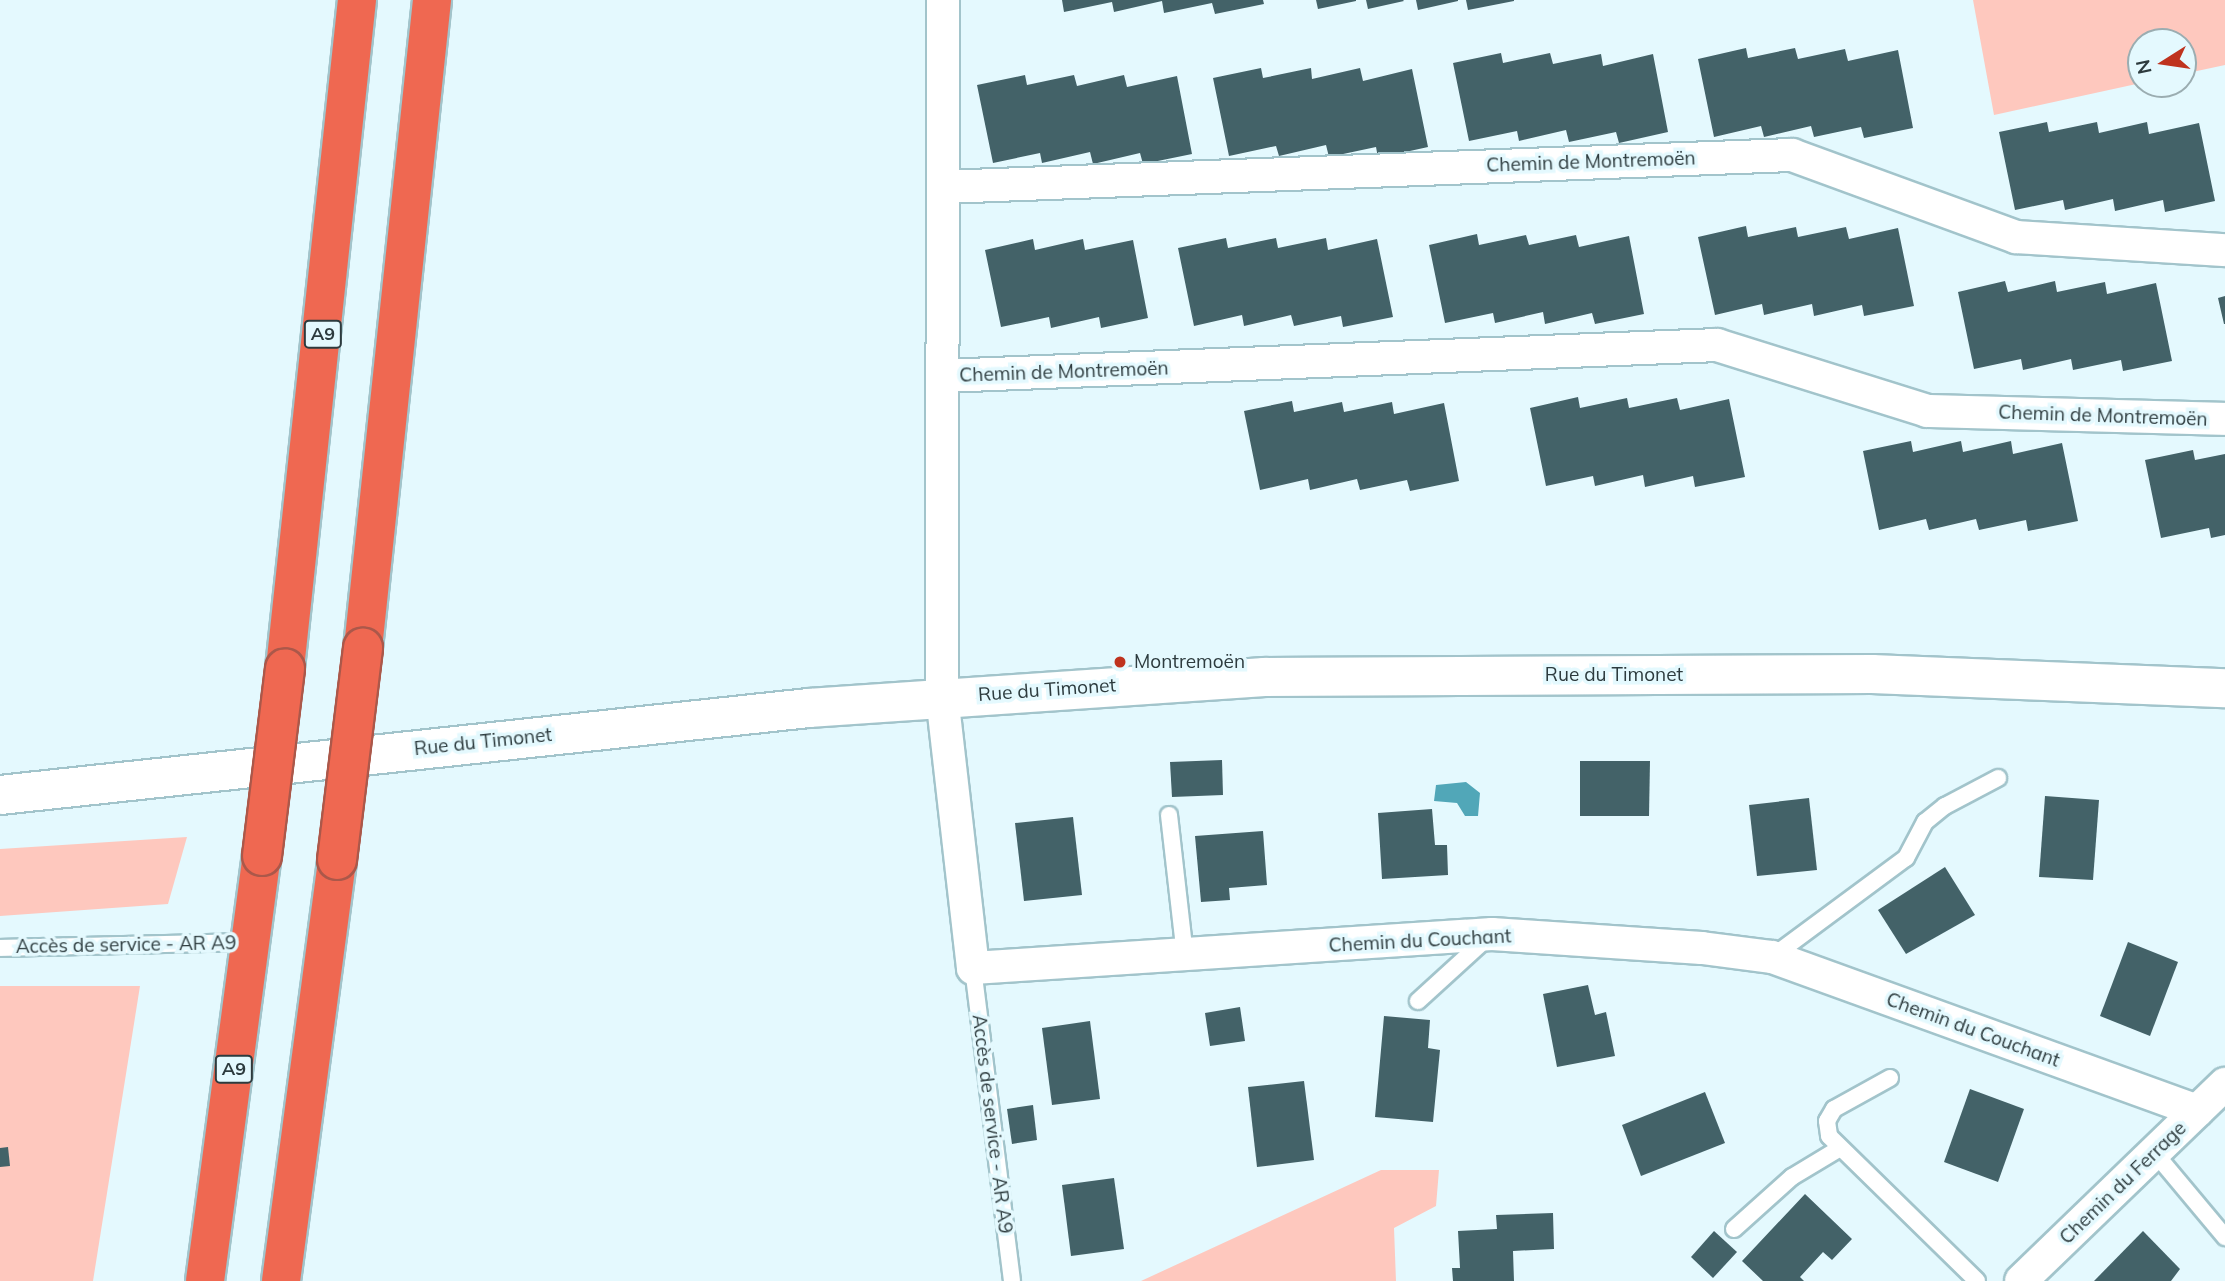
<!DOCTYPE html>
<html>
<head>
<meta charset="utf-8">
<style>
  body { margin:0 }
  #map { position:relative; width:2225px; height:1281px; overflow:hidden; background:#e4f9fe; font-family:Mulish,sans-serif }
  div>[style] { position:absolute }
  .green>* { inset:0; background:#fec8be }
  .water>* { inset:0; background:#51a7b8 }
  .building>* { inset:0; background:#436268 }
  .roads { filter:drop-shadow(2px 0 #a2c4cb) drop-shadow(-2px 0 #a2c4cb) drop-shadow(0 2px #a2c4cb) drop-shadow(0 -2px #a2c4cb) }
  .service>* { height:16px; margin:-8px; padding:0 8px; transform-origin:8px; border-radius:8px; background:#fff }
  .minor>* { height:32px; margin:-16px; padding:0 16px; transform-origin:16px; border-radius:16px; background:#fff }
  .secondary>* { height:38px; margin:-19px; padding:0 19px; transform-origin:19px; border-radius:19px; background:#fff }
  .motorway>* { height:38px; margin:-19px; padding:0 19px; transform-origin:19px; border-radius:19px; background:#ef6851 }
  .bridges { filter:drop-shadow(2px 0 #ab584a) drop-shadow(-2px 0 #ab584a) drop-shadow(0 2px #ab584a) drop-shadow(0 -2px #ab584a) }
  .motorway-bridge>* { height:38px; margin:-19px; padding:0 19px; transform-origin:19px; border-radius:19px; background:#ef6851 }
  .dots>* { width:19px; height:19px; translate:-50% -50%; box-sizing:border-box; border:4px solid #e4f9fe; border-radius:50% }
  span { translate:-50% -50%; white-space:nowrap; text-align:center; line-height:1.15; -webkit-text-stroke:7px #e4f9fe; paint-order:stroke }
  .shield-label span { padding:2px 5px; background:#e4f9fe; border:2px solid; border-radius:5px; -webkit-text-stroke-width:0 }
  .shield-label { font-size:18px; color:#2d3b3e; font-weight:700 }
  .street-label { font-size:19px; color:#2d3b3e }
  .poi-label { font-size:19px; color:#2d3b3e }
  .left { translate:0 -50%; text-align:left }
  .north { position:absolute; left:2127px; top:28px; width:70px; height:70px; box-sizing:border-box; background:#e4f9fe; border:2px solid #9badb1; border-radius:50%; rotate:258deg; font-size:19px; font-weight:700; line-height:28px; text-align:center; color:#2d3b3e }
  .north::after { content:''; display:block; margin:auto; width:24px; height:32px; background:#bf331e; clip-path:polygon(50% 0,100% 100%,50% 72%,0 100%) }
</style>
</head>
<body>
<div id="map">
  <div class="green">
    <div style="clip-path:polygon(1973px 0,2225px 0,2225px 65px,2183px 74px,2183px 42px,2141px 42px,2141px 83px,1994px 115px)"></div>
    <div style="clip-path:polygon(187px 837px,168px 904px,0 916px,0 849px)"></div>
    <div style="clip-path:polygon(0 986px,140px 986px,93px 1281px,0 1281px)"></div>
    <div style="clip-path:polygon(1381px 1170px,1439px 1170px,1436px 1206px,1394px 1228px,1396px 1281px,1141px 1281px)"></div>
  </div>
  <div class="water">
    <div style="clip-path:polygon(1466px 782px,1480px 793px,1478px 816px,1465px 816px,1457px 803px,1434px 801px,1436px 785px)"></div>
  </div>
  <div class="building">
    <div style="clip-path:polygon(1062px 0,1263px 0,1264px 4px,1215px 14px,1212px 3px,1164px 13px,1162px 1px,1114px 12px,1112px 2px,1064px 12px)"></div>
    <div style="clip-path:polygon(1316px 0,1356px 0,1356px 1px,1318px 9px)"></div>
    <div style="clip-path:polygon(1366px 0,1403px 0,1404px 1px,1368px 9px)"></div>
    <div style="clip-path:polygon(1416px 0,1458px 0,1458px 1px,1418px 10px)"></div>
    <div style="clip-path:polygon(1466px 0,1514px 0,1514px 1px,1468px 10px)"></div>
    <div style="clip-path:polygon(1746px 48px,1748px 58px,1795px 48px,1798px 59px,1845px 49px,1848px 61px,1898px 50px,1913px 128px,1864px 138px,1861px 127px,1814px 137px,1811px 126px,1764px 137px,1761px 126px,1714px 137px,1698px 59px)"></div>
    <div style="clip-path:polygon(1501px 53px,1503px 63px,1550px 53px,1553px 64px,1601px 54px,1603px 66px,1653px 54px,1668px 132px,1619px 143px,1616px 132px,1569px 142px,1566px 130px,1519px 141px,1517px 131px,1469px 141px,1453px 63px)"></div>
    <div style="clip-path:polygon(1261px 68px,1263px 78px,1311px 68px,1312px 79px,1360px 68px,1363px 81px,1412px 69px,1428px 147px,1378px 158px,1376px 147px,1329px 157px,1326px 145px,1279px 156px,1276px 146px,1229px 156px,1213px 78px)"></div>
    <div style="clip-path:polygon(1025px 75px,1027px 85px,1074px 75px,1077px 86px,1124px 75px,1127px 87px,1177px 76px,1192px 154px,1143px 164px,1140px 153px,1093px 164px,1090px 152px,1042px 163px,1040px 153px,993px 163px,977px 85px)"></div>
    <div style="clip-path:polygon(2047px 122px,2049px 132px,2097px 122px,2099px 133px,2147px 122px,2149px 134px,2199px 123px,2215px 201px,2165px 212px,2163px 200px,2115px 211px,2113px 199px,2065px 210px,2063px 200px,2015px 210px,1999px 132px)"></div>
    <div style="clip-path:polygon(1746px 226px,1748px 237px,1796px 227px,1798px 237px,1846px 227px,1849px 239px,1898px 228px,1914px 306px,1864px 316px,1862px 305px,1814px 316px,1812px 304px,1764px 315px,1762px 304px,1715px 315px,1698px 237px)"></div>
    <div style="clip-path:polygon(1477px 234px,1479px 245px,1526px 235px,1529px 245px,1576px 235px,1579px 247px,1629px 236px,1644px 314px,1595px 324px,1592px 313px,1545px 324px,1543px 312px,1495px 323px,1493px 313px,1445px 323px,1429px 245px)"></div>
    <div style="clip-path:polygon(1226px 238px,1228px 248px,1276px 238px,1278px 248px,1326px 238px,1328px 250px,1377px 239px,1393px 317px,1343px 327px,1341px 316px,1294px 326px,1291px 315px,1244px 326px,1242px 315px,1194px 326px,1178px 248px)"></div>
    <div style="clip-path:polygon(1033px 239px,1035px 250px,1083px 239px,1085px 250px,1133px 240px,1148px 318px,1101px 328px,1099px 317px,1051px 328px,1049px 317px,1001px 327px,985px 250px)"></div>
    <div style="clip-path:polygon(2005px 281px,2008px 292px,2055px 281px,2057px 292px,2105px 282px,2107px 294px,2156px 283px,2172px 361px,2123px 371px,2121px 360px,2073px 370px,2071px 359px,2023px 370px,2021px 359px,1974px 369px,1958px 292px)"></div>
    <div style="clip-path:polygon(2225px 296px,2225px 324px,2224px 324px,2218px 298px)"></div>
    <div style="clip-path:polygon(1578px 397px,1580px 408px,1627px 398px,1629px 408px,1677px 398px,1680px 410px,1729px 399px,1745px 477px,1695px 487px,1693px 476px,1645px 487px,1643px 475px,1595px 486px,1593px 476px,1546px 486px,1530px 408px)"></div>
    <div style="clip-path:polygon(1292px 401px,1294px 412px,1342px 402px,1344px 412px,1392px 402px,1394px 414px,1444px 403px,1459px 481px,1410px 491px,1407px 480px,1360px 490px,1357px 479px,1310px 490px,1308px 479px,1260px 490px,1244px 411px)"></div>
    <div style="clip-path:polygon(1911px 441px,1913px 452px,1961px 441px,1963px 452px,2011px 441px,2013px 454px,2062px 443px,2078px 521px,2028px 531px,2026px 520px,1979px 530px,1976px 519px,1929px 530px,1926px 519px,1879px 530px,1863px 451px)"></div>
    <div style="clip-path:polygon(2193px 450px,2195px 460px,2225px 454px,2225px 535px,2211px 538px,2209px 528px,2161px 538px,2145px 460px)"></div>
    <div style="clip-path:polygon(1222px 760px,1223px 795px,1172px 797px,1170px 762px)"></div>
    <div style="clip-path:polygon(1580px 761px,1650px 761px,1649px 816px,1580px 816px)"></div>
    <div style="clip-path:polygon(2045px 796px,2099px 800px,2093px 880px,2039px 877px)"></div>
    <div style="clip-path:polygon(1809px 798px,1817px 870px,1757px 876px,1749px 805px)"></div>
    <div style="clip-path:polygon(1432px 809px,1435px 845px,1447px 845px,1448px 875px,1382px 879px,1378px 813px)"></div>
    <div style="clip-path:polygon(1073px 817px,1082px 895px,1024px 901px,1015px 823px)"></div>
    <div style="clip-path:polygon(1263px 831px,1267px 885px,1229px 888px,1230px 900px,1201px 902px,1195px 836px)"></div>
    <div style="clip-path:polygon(1945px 867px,1975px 915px,1906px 954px,1878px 910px)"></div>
    <div style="clip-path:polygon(2128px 942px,2178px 962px,2150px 1036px,2100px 1016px)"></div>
    <div style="clip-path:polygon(1588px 985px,1595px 1015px,1606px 1012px,1615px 1056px,1557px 1067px,1543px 994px)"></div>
    <div style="clip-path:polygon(1240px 1007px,1245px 1041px,1210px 1046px,1205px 1013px)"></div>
    <div style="clip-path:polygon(1384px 1016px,1430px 1020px,1428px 1048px,1440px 1050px,1433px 1122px,1375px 1117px)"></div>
    <div style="clip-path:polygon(1090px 1021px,1100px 1099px,1052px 1105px,1042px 1028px)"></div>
    <div style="clip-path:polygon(1304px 1081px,1314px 1160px,1257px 1167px,1248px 1087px)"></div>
    <div style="clip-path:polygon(1970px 1089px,2024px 1109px,1998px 1182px,1944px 1162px)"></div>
    <div style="clip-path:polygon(1705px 1092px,1725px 1143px,1641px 1176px,1622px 1125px)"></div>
    <div style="clip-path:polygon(1033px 1105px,1037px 1140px,1012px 1144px,1007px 1109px)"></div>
    <div style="clip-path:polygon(8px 1147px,10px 1166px,0 1167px,0 1148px)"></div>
    <div style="clip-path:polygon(1114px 1178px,1124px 1249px,1071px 1256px,1062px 1185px)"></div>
    <div style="clip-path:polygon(1805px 1194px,1852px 1239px,1832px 1260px,1823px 1252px,1800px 1277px,1804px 1281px,1763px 1281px,1742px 1261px)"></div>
    <div style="clip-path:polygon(1553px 1213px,1554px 1249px,1513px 1251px,1514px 1281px,1453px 1281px,1452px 1268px,1460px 1268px,1458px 1231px,1497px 1229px,1496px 1215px)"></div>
    <div style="clip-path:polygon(1714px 1231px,1737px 1252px,1713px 1278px,1691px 1257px)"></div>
    <div style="clip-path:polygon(2143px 1231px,2180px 1269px,2171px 1281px,2094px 1281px)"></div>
  </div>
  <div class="roads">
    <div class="service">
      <div style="left:1169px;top:815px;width:141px;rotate:83.5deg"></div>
      <div style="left:0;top:948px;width:251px;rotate:-1.4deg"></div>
      <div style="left:1772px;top:957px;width:167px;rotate:-36.5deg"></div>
      <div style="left:1906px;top:858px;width:41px;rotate:-62.2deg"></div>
      <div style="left:1925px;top:822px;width:26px;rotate:-39deg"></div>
      <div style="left:1945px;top:806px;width:60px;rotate:-27.8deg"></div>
      <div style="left:973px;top:968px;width:315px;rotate:82.9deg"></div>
      <div style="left:1418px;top:1001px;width:92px;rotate:-42.4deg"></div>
      <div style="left:1890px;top:1078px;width:64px;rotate:151deg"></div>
      <div style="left:1834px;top:1109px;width:14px;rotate:120deg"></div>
      <div style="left:1827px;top:1121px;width:15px;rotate:82deg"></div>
      <div style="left:1829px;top:1136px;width:207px;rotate:44.4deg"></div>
      <div style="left:2154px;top:1152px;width:111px;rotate:50.1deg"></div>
      <div style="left:1734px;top:1229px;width:78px;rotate:-41.9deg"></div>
      <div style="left:1792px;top:1177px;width:56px;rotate:-31.1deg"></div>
    </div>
    <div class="minor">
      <div style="left:943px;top:0;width:696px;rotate:90.08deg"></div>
      <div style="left:942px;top:696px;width:274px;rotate:83.5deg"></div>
      <div style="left:973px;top:968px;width:520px;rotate:-3.75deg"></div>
      <div style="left:1492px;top:934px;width:210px;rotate:3.8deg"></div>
      <div style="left:1702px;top:948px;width:71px;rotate:7.3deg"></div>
      <div style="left:1772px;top:957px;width:452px;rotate:19.9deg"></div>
      <div style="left:943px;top:187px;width:850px;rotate:-2.16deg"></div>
      <div style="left:1792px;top:155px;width:239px;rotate:20.1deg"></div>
      <div style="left:2016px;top:237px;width:209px;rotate:3.6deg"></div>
      <div style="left:943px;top:376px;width:775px;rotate:-2.29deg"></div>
      <div style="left:1717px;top:345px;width:220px;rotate:17.4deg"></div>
      <div style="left:1927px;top:411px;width:298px;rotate:1.5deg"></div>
      <div style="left:2021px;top:1281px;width:284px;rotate:-44deg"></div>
    </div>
    <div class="secondary">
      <div style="left:0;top:795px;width:814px;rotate:-6.14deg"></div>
      <div style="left:809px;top:708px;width:456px;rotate:-3.9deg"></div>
      <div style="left:1264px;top:677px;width:608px;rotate:-0.28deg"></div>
      <div style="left:1872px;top:674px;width:353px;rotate:2.3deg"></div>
    </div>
    <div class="motorway">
      <div style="left:363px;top:648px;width:652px;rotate:-83.92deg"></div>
      <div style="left:285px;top:668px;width:672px;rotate:-83.85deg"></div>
      <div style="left:205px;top:1281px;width:429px;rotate:-82.4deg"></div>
      <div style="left:281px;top:1281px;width:425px;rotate:-82.4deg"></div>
    </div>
  </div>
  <div class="bridges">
    <div class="motorway-bridge">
      <div style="left:262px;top:856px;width:189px;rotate:-83deg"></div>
      <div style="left:337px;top:860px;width:214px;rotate:-83deg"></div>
    </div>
  </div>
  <div class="dots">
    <div style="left:1120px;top:662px;background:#bf331e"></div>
  </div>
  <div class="shield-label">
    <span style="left:323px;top:334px">A9</span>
    <span style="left:234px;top:1069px">A9</span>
  </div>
  <div class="street-label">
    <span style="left:1591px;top:162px;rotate:-2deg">Chemin de Montremoën</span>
    <span style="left:1064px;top:372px;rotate:-2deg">Chemin de Montremoën</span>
    <span style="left:2103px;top:416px;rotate:2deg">Chemin de Montremoën</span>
    <span style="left:1614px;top:675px">Rue du Timonet</span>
    <span style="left:1047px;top:690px;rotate:-4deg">Rue du Timonet</span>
    <span style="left:483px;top:742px;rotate:-6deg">Rue du Timonet</span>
    <span style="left:1420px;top:941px;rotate:-3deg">Chemin du Couchant</span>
    <span style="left:126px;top:945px;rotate:-1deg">Accès de service - AR A9</span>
    <span style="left:1973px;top:1030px;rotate:20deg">Chemin du Couchant</span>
    <span style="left:992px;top:1124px;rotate:83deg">Accès de service - AR A9</span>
    <span style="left:2123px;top:1183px;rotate:-44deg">Chemin du Ferrage</span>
  </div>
  <div class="poi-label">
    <span class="left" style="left:1134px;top:662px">Montremoën</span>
  </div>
  <div class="north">N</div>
</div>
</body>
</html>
